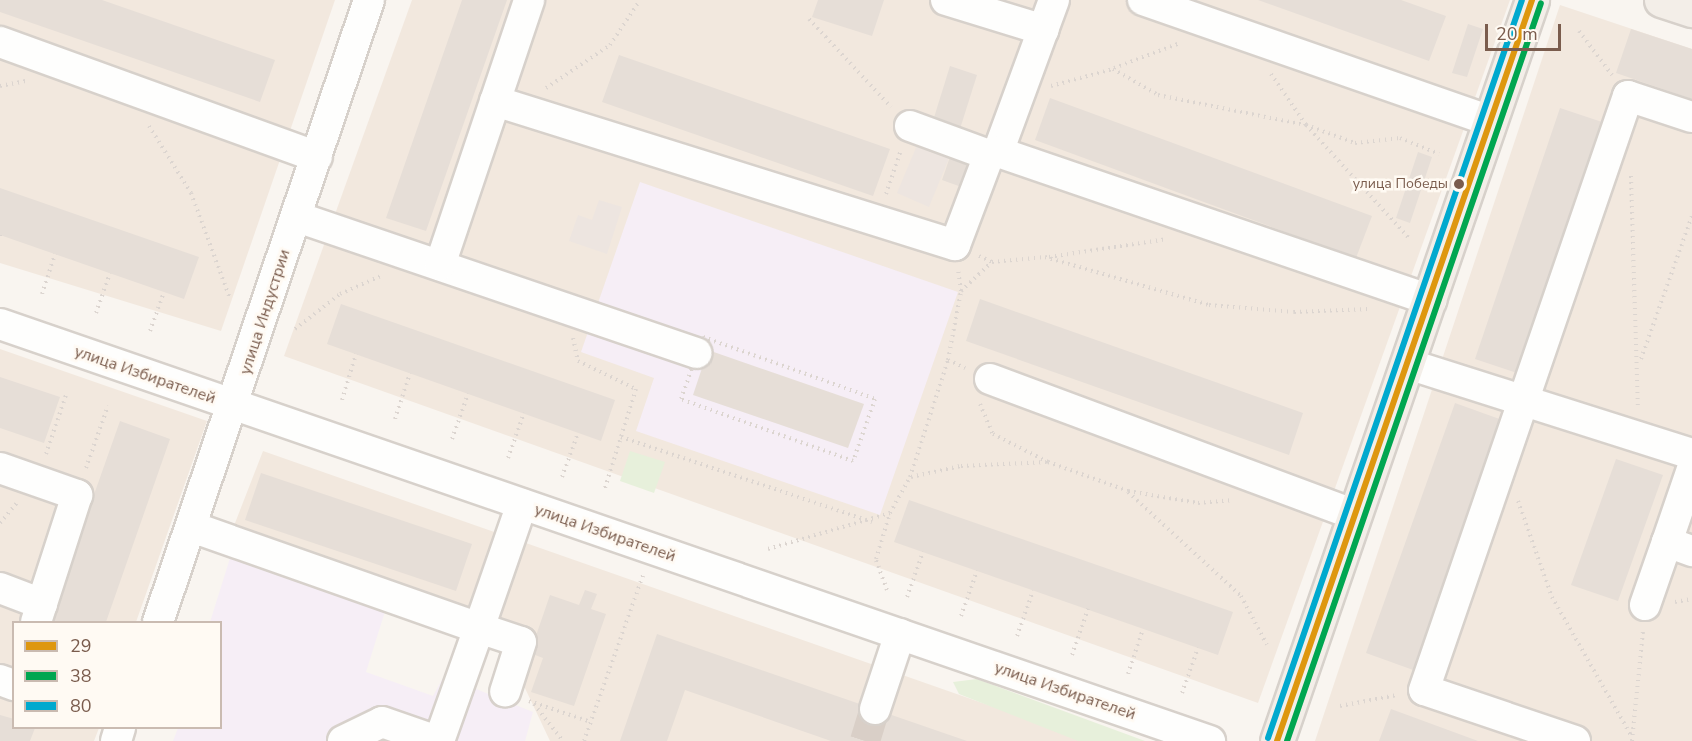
<!DOCTYPE html>
<html>
<head>
<meta charset="utf-8">
<style>
  body { margin:0 }
  #map { position:relative; width:1692px; height:741px; overflow:hidden; background:#f9f5f0; font-family:"Nunito Sans",sans-serif }
  div>[style] { position:absolute }
  .residential>* { inset:0; background:#f2e8de }
  .industrial>* { inset:0; background:#ede5e0 }
  .education>* { inset:0; background:#f6eef6 }
  .green>* { inset:0; background:#e7f0db }
  .building>* { inset:0; background:#e6ded7 }
  .minor-tunnel>* { height:30px; margin-top:-15px; transform-origin:0; background:repeating-linear-gradient(90deg,#d9cfc7 0 30px,transparent 0 45px) }
  .path>* { height:4px; margin-top:-2px; transform-origin:0; background:repeating-linear-gradient(90deg,#dcd5d0 0 1.5px,transparent 0 6px) }
  .roads { filter:drop-shadow(2px 0 #d7d1cb) drop-shadow(-2px 0 #d7d1cb) drop-shadow(0 2px #d7d1cb) drop-shadow(0 -2px #d7d1cb) }
  .minor>* { height:30px; margin:-15px; padding:0 15px; transform-origin:15px; border-radius:15px; background:#fefefd }
  .major>* { height:33px; margin:-16.5px; padding:0 16.5px; transform-origin:16.5px; border-radius:16.5px; background:#f3eee8 }
  .bus-1>* { height:6px; margin:-3px; padding:0 3px; transform-origin:3px; border-radius:3px; background:#de970f }
  .bus-2>* { height:6px; margin:-3px; padding:0 3px; transform-origin:3px; border-radius:3px; background:#00a651 }
  .bus-3>* { height:6px; margin:-3px; padding:0 3px; transform-origin:3px; border-radius:3px; background:#00a9ce }
  .dots>* { width:16px; height:16px; translate:-50% -50%; box-sizing:border-box; border:3px solid #fffaf3; border-radius:50% }
  span { translate:-50% -50%; white-space:nowrap; text-align:center; line-height:1.15; -webkit-text-stroke:5px #fffaf3; paint-order:stroke }
  .bus-label { font-size:14px; color:#7a5c4d }
  .right { translate:-100% -50%; text-align:right }
  .street-label { font-size:16px; color:#7a5c4d }
  .legend { position:absolute; left:12px; top:621px; width:210px; height:108px; box-sizing:border-box; background:#fffaf3; border:2px solid #cabbb1; margin:0; padding:8px 10px; list-style:none; font-size:18px; color:#7a5c4d }
  .legend li { display:flex; align-items:center; gap:12px; height:30px }
  .legend b { width:30px; border:2px solid #cabbb1 }
  .scale { position:absolute; left:1485px; top:24px; width:76px; height:27px; box-sizing:border-box; border:3px solid #7a5c4d; border-top:0; padding-left:8px; font-size:18px; line-height:21px; white-space:nowrap; color:#7a5c4d; -webkit-text-stroke:4px #fffaf3; paint-order:stroke }
</style>
</head>
<body>
<div id="map">
  <div class="residential">
    <div style="clip-path:polygon(0 0,335px 0,221px 331px,0 263px)"></div>
    <div style="clip-path:polygon(412px 0,1510px 0,1258px 703px,284px 356px)"></div>
    <div style="clip-path:polygon(1560px 5px,1692px 49px,1692px 741px,1315px 741px)"></div>
    <div style="clip-path:polygon(0 349px,207px 421px,136px 622px,14px 622px,14px 728px,99px 728px,94px 741px,0 741px)"></div>
    <div style="clip-path:polygon(263px 451px,1091px 741px,550px 741px,505px 646px,230px 536px)"></div>
  </div>
  <div class="industrial">
    <div style="clip-path:polygon(920px 138px,952px 151px,929px 207px,897px 193px)"></div>
    <div style="clip-path:polygon(599px 200px,622px 207px,607px 254px,569px 241px,578px 215px,592px 220px)"></div>
  </div>
  <div class="education">
    <div style="clip-path:polygon(640px 182px,958px 292px,880px 515px,636px 431px,654px 378px,581px 352px)"></div>
    <div style="clip-path:polygon(231px 555px,387px 605px,366px 672px,433px 696px,444px 676px,533px 712px,525px 741px,173px 741px,178px 728px,220px 728px,220px 622px,210px 622px)"></div>
  </div>
  <div class="green">
    <div style="clip-path:polygon(630px 451px,665px 462px,654px 493px,620px 481px)"></div>
    <div style="clip-path:polygon(977px 679px,1145px 741px,1078px 741px,959px 694px,953px 682px)"></div>
  </div>
  <div class="building">
    <div style="clip-path:polygon(0 0,102px 0,275px 60px,260px 102px,0 12px)"></div>
    <div style="clip-path:polygon(462px 0,507px 0,426px 231px,386px 218px)"></div>
    <div style="clip-path:polygon(818px 0,884px 0,872px 36px,812px 17px)"></div>
    <div style="clip-path:polygon(1258px 0,1401px 0,1446px 16px,1429px 61px)"></div>
    <div style="clip-path:polygon(1468px 24px,1483px 29px,1467px 77px,1452px 73px)"></div>
    <div style="clip-path:polygon(1631px 29px,1692px 49px,1692px 99px,1616px 73px)"></div>
    <div style="clip-path:polygon(619px 55px,890px 149px,873px 196px,602px 102px)"></div>
    <div style="clip-path:polygon(950px 66px,977px 75px,959px 132px,932px 124px)"></div>
    <div style="clip-path:polygon(1050px 98px,1372px 216px,1356px 258px,1035px 140px)"></div>
    <div style="clip-path:polygon(1560px 108px,1605px 123px,1520px 374px,1475px 359px)"></div>
    <div style="clip-path:polygon(952px 151px,977px 159px,967px 189px,942px 180px)"></div>
    <div style="clip-path:polygon(1418px 152px,1432px 157px,1410px 223px,1396px 218px)"></div>
    <div style="clip-path:polygon(0 188px,199px 257px,184px 299px,0 235px)"></div>
    <div style="clip-path:polygon(980px 299px,1303px 413px,1289px 455px,966px 341px)"></div>
    <div style="clip-path:polygon(341px 304px,615px 400px,601px 441px,327px 344px)"></div>
    <div style="clip-path:polygon(708px 350px,864px 404px,848px 448px,693px 395px)"></div>
    <div style="clip-path:polygon(0 377px,60px 397px,44px 443px,0 428px)"></div>
    <div style="clip-path:polygon(1455px 403px,1505px 421px,1416px 671px,1366px 653px)"></div>
    <div style="clip-path:polygon(120px 421px,170px 439px,106px 622px,49px 622px)"></div>
    <div style="clip-path:polygon(1616px 459px,1663px 475px,1618px 601px,1571px 585px)"></div>
    <div style="clip-path:polygon(261px 473px,472px 544px,456px 591px,245px 520px)"></div>
    <div style="clip-path:polygon(909px 500px,1233px 612px,1218px 655px,894px 542px)"></div>
    <div style="clip-path:polygon(585px 590px,597px 594px,591px 609px,606px 614px,574px 706px,531px 692px,543px 658px,530px 653px,550px 595px,579px 605px)"></div>
    <div style="clip-path:polygon(657px 634px,967px 741px,831px 741px,685px 690px,667px 741px,620px 741px)"></div>
    <div style="clip-path:polygon(1391px 709px,1478px 741px,1379px 741px)"></div>
    <div style="clip-path:polygon(0 715px,14px 719px,14px 728px,35px 728px,30px 741px,0 741px)"></div>
  </div>
  <div class="minor-tunnel">
    <div style="left:865px;top:741px;width:34px;rotate:-73deg"></div>
  </div>
  <div class="path">
    <div style="left:809px;top:19px;width:120px;rotate:47deg"></div>
    <div style="left:1579px;top:31px;width:55px;rotate:53.1deg"></div>
    <div style="left:1114px;top:68px;width:71px;rotate:-20.7deg"></div>
    <div style="left:1271px;top:74px;width:62px;rotate:55.5deg"></div>
    <div style="left:1306px;top:125px;width:153px;rotate:47.7deg"></div>
    <div style="left:0;top:86px;width:26px;rotate:-11deg"></div>
    <div style="left:1051px;top:86px;width:64px;rotate:-15.3deg"></div>
    <div style="left:1113px;top:69px;width:52px;rotate:30deg"></div>
    <div style="left:1158px;top:95px;width:151px;rotate:11.5deg"></div>
    <div style="left:1306px;top:125px;width:52px;rotate:20.2deg"></div>
    <div style="left:1355px;top:143px;width:45px;rotate:-6.3deg"></div>
    <div style="left:1400px;top:138px;width:42px;rotate:22.3deg"></div>
    <div style="left:546px;top:88px;width:77px;rotate:-33.9deg"></div>
    <div style="left:610px;top:45px;width:54px;rotate:-56.3deg"></div>
    <div style="left:149px;top:126px;width:79px;rotate:57.9deg"></div>
    <div style="left:191px;top:193px;width:110px;rotate:69.7deg"></div>
    <div style="left:1631px;top:176px;width:232px;rotate:88.3deg"></div>
    <div style="left:886px;top:194px;width:46px;rotate:-71.2deg"></div>
    <div style="left:0;top:236px;width:1px;rotate:-90deg"></div>
    <div style="left:979px;top:256px;width:14px;rotate:25deg"></div>
    <div style="left:1049px;top:257px;width:118px;rotate:-8.7deg"></div>
    <div style="left:961px;top:291px;width:42px;rotate:-43.1deg"></div>
    <div style="left:992px;top:262px;width:53px;rotate:-5.4deg"></div>
    <div style="left:1045px;top:257px;width:171px;rotate:16.3deg"></div>
    <div style="left:1209px;top:305px;width:85px;rotate:4.7deg"></div>
    <div style="left:1294px;top:312px;width:74px;rotate:-2.3deg"></div>
    <div style="left:42px;top:294px;width:42px;rotate:-72deg"></div>
    <div style="left:96px;top:313px;width:42px;rotate:-70.7deg"></div>
    <div style="left:295px;top:329px;width:57px;rotate:-37.9deg"></div>
    <div style="left:340px;top:294px;width:47px;rotate:-23.8deg"></div>
    <div style="left:150px;top:331px;width:41px;rotate:-70.3deg"></div>
    <div style="left:703px;top:337px;width:183px;rotate:19.8deg"></div>
    <div style="left:875px;top:399px;width:66px;rotate:109.5deg"></div>
    <div style="left:853px;top:461px;width:183px;rotate:-160.2deg"></div>
    <div style="left:681px;top:399px;width:66px;rotate:-70.5deg"></div>
    <div style="left:573px;top:338px;width:24px;rotate:78deg"></div>
    <div style="left:578px;top:361px;width:64px;rotate:25.8deg"></div>
    <div style="left:636px;top:389px;width:107px;rotate:107.4deg"></div>
    <div style="left:1641px;top:359px;width:152px;rotate:-70.4deg"></div>
    <div style="left:948px;top:360px;width:19px;rotate:25deg"></div>
    <div style="left:342px;top:400px;width:48px;rotate:-73.1deg"></div>
    <div style="left:980px;top:404px;width:33px;rotate:67deg"></div>
    <div style="left:993px;top:434px;width:62px;rotate:27deg"></div>
    <div style="left:1048px;top:462px;width:85px;rotate:19.9deg"></div>
    <div style="left:1128px;top:491px;width:71px;rotate:9.7deg"></div>
    <div style="left:1198px;top:503px;width:35px;rotate:-5deg"></div>
    <div style="left:395px;top:419px;width:48px;rotate:-71.9deg"></div>
    <div style="left:621px;top:437px;width:265px;rotate:18.7deg"></div>
    <div style="left:452px;top:439px;width:48px;rotate:-70.4deg"></div>
    <div style="left:46px;top:454px;width:65px;rotate:-71.3deg"></div>
    <div style="left:508px;top:458px;width:48px;rotate:-70.4deg"></div>
    <div style="left:86px;top:468px;width:66px;rotate:-70.5deg"></div>
    <div style="left:562px;top:477px;width:47px;rotate:-70deg"></div>
    <div style="left:911px;top:477px;width:51px;rotate:-12.4deg"></div>
    <div style="left:961px;top:466px;width:85px;rotate:-2.7deg"></div>
    <div style="left:1128px;top:492px;width:154px;rotate:42.6deg"></div>
    <div style="left:1241px;top:596px;width:55px;rotate:62deg"></div>
    <div style="left:1518px;top:501px;width:102px;rotate:70.5deg"></div>
    <div style="left:1552px;top:597px;width:161px;rotate:60.3deg"></div>
    <div style="left:0;top:523px;width:26px;rotate:-50deg"></div>
    <div style="left:768px;top:549px;width:127px;rotate:-16.4deg"></div>
    <div style="left:887px;top:590px;width:33px;rotate:-110deg"></div>
    <div style="left:876px;top:559px;width:48px;rotate:-73.1deg"></div>
    <div style="left:890px;top:513px;width:41px;rotate:-60.9deg"></div>
    <div style="left:910px;top:477px;width:123px;rotate:-72deg"></div>
    <div style="left:948px;top:360px;width:70px;rotate:-79.3deg"></div>
    <div style="left:961px;top:291px;width:21px;rotate:-98deg"></div>
    <div style="left:907px;top:597px;width:48px;rotate:-70.4deg"></div>
    <div style="left:1675px;top:602px;width:17px;rotate:-10deg"></div>
    <div style="left:961px;top:616px;width:48px;rotate:-70.4deg"></div>
    <div style="left:1017px;top:636px;width:48px;rotate:-70.4deg"></div>
    <div style="left:1072px;top:655px;width:49px;rotate:-70.8deg"></div>
    <div style="left:1128px;top:674px;width:47px;rotate:-71.6deg"></div>
    <div style="left:1182px;top:693px;width:48px;rotate:-70.4deg"></div>
    <div style="left:529px;top:701px;width:65px;rotate:18.7deg"></div>
    <div style="left:534px;top:704px;width:47px;rotate:51.9deg"></div>
    <div style="left:1340px;top:706px;width:58px;rotate:-10.9deg"></div>
    <div style="left:584px;top:741px;width:176px;rotate:-70.4deg"></div>
    <div style="left:1632px;top:741px;width:111px;rotate:-84.3deg"></div>
  </div>
  <div class="roads">
    <div class="minor">
      <div style="left:946px;top:0;width:102px;rotate:17deg"></div>
      <div style="left:1054px;top:0;width:162px;rotate:110.2deg"></div>
      <div style="left:998px;top:152px;width:458px;rotate:18.9deg"></div>
      <div style="left:1143px;top:0;width:368px;rotate:19.2deg"></div>
      <div style="left:0;top:42px;width:337px;rotate:19.9deg"></div>
      <div style="left:495px;top:101px;width:482px;rotate:17.4deg"></div>
      <div style="left:955px;top:245px;width:96px;rotate:-69.3deg"></div>
      <div style="left:910px;top:126px;width:84px;rotate:20.2deg"></div>
      <div style="left:989px;top:155px;width:9px;rotate:-18deg"></div>
      <div style="left:297px;top:217px;width:422px;rotate:18.8deg"></div>
      <div style="left:440px;top:265px;width:280px;rotate:-71.4deg"></div>
      <div style="left:0;top:324px;width:1280px;rotate:19.02deg"></div>
      <div style="left:1408px;top:364px;width:298px;rotate:17.6deg"></div>
      <div style="left:990px;top:379px;width:390px;rotate:20.4deg"></div>
      <div style="left:0;top:468px;width:82px;rotate:19.3deg"></div>
      <div style="left:77px;top:495px;width:133px;rotate:107.9deg"></div>
      <div style="left:1692px;top:469px;width:77px;rotate:108.9deg"></div>
      <div style="left:1667px;top:542px;width:27px;rotate:20deg"></div>
      <div style="left:192px;top:527px;width:304px;rotate:19.4deg"></div>
      <div style="left:479px;top:628px;width:131px;rotate:-70.9deg"></div>
      <div style="left:0;top:588px;width:45px;rotate:20.9deg"></div>
      <div style="left:1645px;top:605px;width:67px;rotate:-70.8deg"></div>
      <div style="left:158px;top:622px;width:657px;rotate:-71.26deg"></div>
      <div style="left:0;top:680px;width:15px;rotate:20deg"></div>
      <div style="left:875px;top:709px;width:79px;rotate:-71.6deg"></div>
      <div style="left:116px;top:741px;width:14px;rotate:-73deg"></div>
      <div style="left:343px;top:741px;width:43px;rotate:-26deg"></div>
      <div style="left:382px;top:722px;width:58px;rotate:19.1deg"></div>
      <div style="left:439px;top:741px;width:120px;rotate:-70.5deg"></div>
      <div style="left:479px;top:628px;width:44px;rotate:18.4deg"></div>
      <div style="left:521px;top:642px;width:52px;rotate:107.7deg"></div>
      <div style="left:1575px;top:741px;width:159px;rotate:-161.3deg"></div>
      <div style="left:1424px;top:690px;width:628px;rotate:-71.05deg"></div>
      <div style="left:1628px;top:96px;width:67px;rotate:18.2deg"></div>
    </div>
    <div class="major">
      <div style="left:1661px;top:0;width:33px;rotate:18deg"></div>
      <div style="left:1277px;top:741px;width:784px;rotate:-71.01deg"></div>
    </div>
  </div>
  <div class="bus-1">
    <div style="left:1277px;top:741px;width:784px;rotate:-71.01deg"></div>
  </div>
  <div class="bus-2">
    <div style="left:1287px;top:741px;width:780px;rotate:-71.01deg"></div>
  </div>
  <div class="bus-3">
    <div style="left:1268px;top:738px;width:780px;rotate:-71.01deg"></div>
  </div>
  <div class="dots">
    <div style="left:1459px;top:184px;background:#7a5c4d"></div>
  </div>
  <div class="bus-label">
    <span class="right" style="left:1448px;top:184px">улица Победы</span>
  </div>
  <div class="street-label">
    <span style="left:265px;top:312px;rotate:-72deg">улица Индустрии</span>
    <span style="left:145px;top:375px;rotate:19deg">улица Избирателей</span>
    <span style="left:605px;top:533px;rotate:19deg">улица Избирателей</span>
    <span style="left:1065px;top:691px;rotate:19deg">улица Избирателей</span>
  </div>
  <ul class="legend">
  <li><b style="height:8px;background:#de970f"></b>29</li>
  <li><b style="height:8px;background:#00a651"></b>38</li>
  <li><b style="height:8px;background:#00a9ce"></b>80</li>
  </ul>
  <div class="scale">20 m</div>
</div>
</body>
</html>
